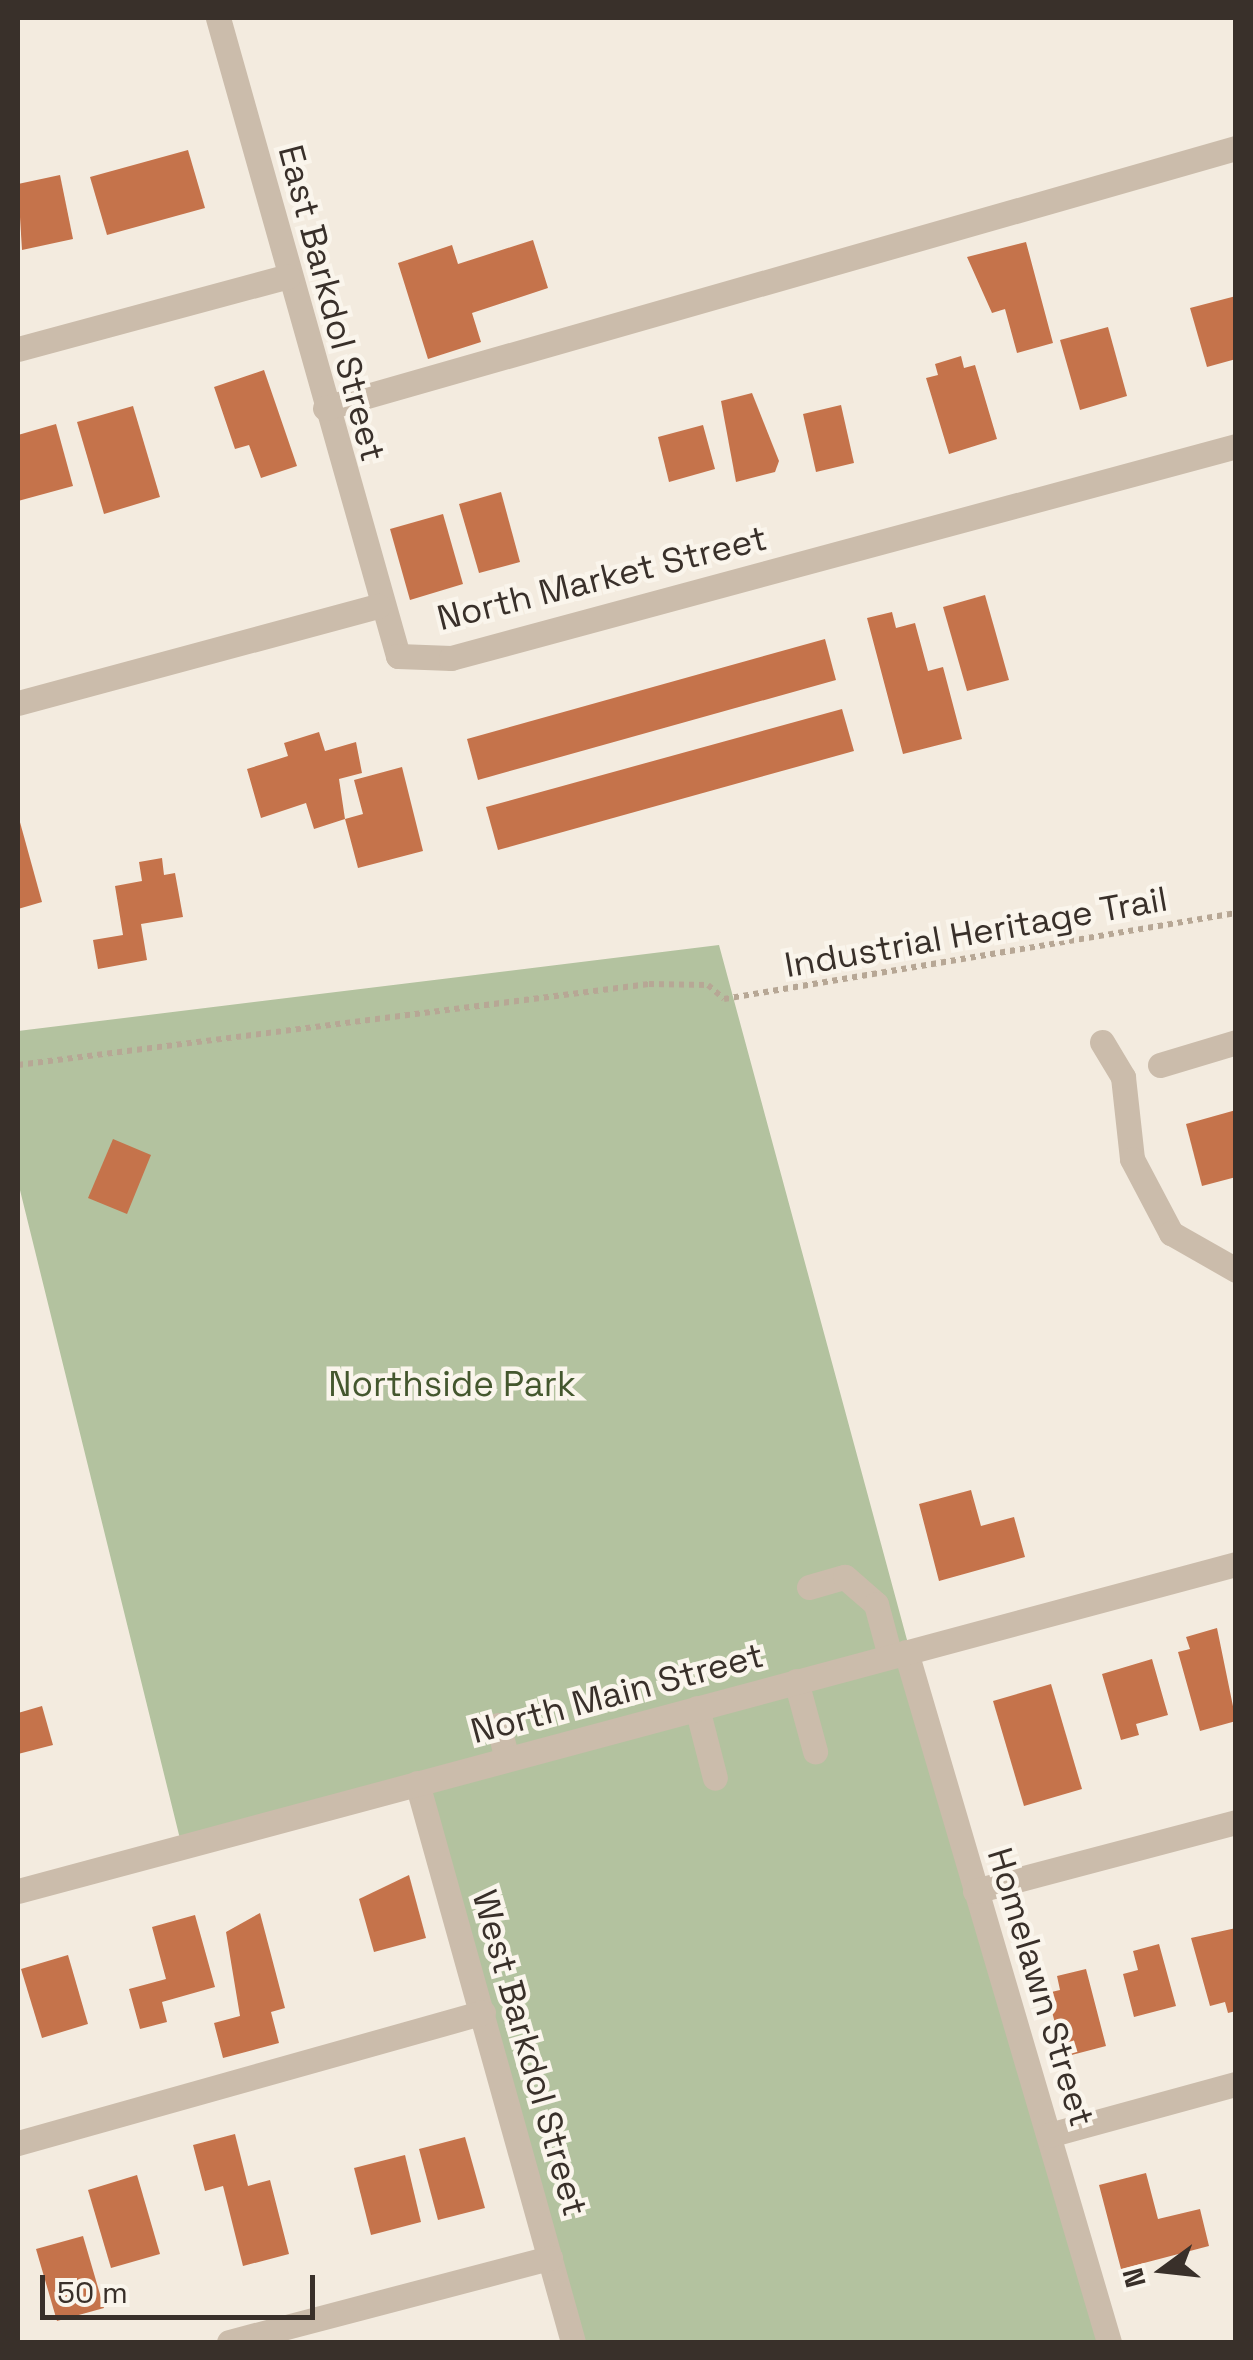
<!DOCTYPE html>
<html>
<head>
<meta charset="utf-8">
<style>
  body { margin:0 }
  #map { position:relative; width:1253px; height:2360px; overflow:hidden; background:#f3ebdf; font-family:"Space Grotesk",sans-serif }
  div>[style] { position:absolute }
  .green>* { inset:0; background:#b3c29f }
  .building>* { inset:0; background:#c5734b }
  .path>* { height:6px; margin-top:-3px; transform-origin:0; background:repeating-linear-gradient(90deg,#b7a795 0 5px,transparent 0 10px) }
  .minor>* { height:25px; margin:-12.5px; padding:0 12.5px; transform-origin:12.5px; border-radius:12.5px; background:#cbbcab }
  span { translate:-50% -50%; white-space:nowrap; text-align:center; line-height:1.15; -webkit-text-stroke:9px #faf5ec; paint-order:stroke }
  .street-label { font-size:35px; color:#39302a }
  .park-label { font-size:35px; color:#44572e }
  .frame { position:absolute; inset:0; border:20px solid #39302a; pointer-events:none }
  .north { position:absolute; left:1113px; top:2220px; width:100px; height:100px; -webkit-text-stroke:8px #faf5ec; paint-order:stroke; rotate:255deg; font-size:28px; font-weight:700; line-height:40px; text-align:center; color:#39302a }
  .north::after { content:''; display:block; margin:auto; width:35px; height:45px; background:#39302a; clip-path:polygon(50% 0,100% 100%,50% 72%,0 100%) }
  .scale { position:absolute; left:40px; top:2275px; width:275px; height:45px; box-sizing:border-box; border:5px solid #39302a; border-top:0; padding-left:12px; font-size:30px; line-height:35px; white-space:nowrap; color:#39302a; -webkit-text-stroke:8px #faf5ec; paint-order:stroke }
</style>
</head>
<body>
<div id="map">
  <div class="green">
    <div style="clip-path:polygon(719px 945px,910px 1651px,1107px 2342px,572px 2342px,418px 1784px,182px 1847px,18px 1182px,18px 1031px)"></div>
  </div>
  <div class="building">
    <div style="clip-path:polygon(188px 150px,205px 208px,107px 235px,90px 177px)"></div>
    <div style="clip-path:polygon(60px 175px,73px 239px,22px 250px,18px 184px)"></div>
    <div style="clip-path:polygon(533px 240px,548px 288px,472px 313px,481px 342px,428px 359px,398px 263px,452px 245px,458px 264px)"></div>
    <div style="clip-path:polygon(1026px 242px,1053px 343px,1017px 353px,1005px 309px,992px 313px,967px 257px)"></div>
    <div style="clip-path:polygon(1236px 296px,1236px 359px,1207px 367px,1190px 308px)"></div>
    <div style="clip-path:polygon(1108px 327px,1127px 396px,1080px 410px,1060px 340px)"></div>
    <div style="clip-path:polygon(961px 356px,964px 368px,975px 365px,997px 439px,949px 454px,926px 378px,938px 375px,935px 364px)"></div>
    <div style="clip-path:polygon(264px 370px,297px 466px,261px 478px,249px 445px,235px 449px,214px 387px)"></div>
    <div style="clip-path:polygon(752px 393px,779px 461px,775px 472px,736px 482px,721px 401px)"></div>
    <div style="clip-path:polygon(841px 405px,854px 463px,816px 472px,803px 414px)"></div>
    <div style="clip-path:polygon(133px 406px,160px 497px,104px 514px,77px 422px)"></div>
    <div style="clip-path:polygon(56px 424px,73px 486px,18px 501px,18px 435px)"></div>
    <div style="clip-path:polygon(703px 425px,715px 469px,669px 482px,658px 437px)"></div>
    <div style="clip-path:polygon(501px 492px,520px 562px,479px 573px,459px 504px)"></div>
    <div style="clip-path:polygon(443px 514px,463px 584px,410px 600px,390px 529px)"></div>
    <div style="clip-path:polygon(985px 595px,1009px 680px,967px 691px,943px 607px)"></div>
    <div style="clip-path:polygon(892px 612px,896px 628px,915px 623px,928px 671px,943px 667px,962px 739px,903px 754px,867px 618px)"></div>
    <div style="clip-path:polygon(825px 639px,836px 680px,478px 780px,467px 739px)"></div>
    <div style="clip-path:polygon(842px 709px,854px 751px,498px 850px,486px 807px)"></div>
    <div style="clip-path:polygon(319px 732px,325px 751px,356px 742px,362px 773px,339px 779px,345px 819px,314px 829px,306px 803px,261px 818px,247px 769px,288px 756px,284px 743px)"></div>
    <div style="clip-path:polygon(402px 767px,423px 851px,358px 868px,345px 819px,363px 814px,354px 780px)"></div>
    <div style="clip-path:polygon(18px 815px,42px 902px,18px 909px)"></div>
    <div style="clip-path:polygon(162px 858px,164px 875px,175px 873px,183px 917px,141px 924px,147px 960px,98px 969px,93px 940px,123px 935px,115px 886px,142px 881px,139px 862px)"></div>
    <div style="clip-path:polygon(1236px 1110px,1236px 1177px,1202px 1186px,1186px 1124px)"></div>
    <div style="clip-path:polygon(113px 1139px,151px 1155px,127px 1214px,88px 1198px)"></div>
    <div style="clip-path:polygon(971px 1490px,981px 1526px,1014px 1517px,1025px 1557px,939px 1581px,919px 1504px)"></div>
    <div style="clip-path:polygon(1217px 1628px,1236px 1721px,1200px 1731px,1178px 1652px,1190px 1649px,1186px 1637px)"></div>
    <div style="clip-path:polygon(1152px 1659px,1168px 1715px,1136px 1724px,1139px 1735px,1121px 1740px,1102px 1674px)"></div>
    <div style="clip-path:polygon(1051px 1684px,1082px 1789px,1024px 1806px,993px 1701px)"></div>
    <div style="clip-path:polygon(42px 1706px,53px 1745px,18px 1754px,18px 1713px)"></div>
    <div style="clip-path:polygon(409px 1875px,426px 1938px,374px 1952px,359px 1899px)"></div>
    <div style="clip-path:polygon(260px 1913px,285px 2008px,271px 2012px,279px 2043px,223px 2058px,214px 2023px,240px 2016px,226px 1932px)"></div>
    <div style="clip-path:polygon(195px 1915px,215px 1987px,162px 2002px,167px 2022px,140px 2029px,129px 1989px,166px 1979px,152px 1927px)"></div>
    <div style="clip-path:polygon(1236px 1928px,1236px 2011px,1228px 2013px,1225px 2002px,1210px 2006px,1191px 1938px)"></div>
    <div style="clip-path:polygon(1159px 1944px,1176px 2006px,1134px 2017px,1123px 1974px,1138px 1970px,1133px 1951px)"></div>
    <div style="clip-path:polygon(68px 1955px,88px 2024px,42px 2038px,21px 1969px)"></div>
    <div style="clip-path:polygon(1086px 1969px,1106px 2046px,1064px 2057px,1047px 1993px,1060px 1990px,1057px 1976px)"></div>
    <div style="clip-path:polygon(235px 2134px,248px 2186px,270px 2180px,289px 2254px,243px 2266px,223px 2186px,205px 2191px,193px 2145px)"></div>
    <div style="clip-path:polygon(465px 2137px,485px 2208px,438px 2220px,419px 2149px)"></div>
    <div style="clip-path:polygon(405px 2155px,421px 2222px,371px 2235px,354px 2168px)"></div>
    <div style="clip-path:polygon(1146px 2173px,1158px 2219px,1200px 2209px,1209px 2246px,1121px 2269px,1099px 2185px)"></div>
    <div style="clip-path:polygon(137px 2175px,160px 2254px,111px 2268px,88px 2190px)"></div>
    <div style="clip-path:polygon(83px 2236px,104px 2308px,57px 2321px,36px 2249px)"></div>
  </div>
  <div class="path">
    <div style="left:18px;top:1065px;width:636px;rotate:-7.31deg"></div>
    <div style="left:649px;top:984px;width:59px;rotate:1deg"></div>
    <div style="left:708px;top:985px;width:21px;rotate:41deg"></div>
    <div style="left:724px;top:999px;width:519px;rotate:-9.53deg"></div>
  </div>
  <div class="minor">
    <div style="left:218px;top:18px;width:663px;rotate:74.24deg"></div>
    <div style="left:398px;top:656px;width:53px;rotate:2.2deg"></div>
    <div style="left:451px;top:658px;width:813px;rotate:-15.11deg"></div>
    <div style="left:18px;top:349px;width:280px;rotate:-15.1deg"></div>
    <div style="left:325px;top:408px;width:947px;rotate:-15.93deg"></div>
    <div style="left:18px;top:703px;width:373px;rotate:-15.1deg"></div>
    <div style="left:1102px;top:1042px;width:41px;rotate:59deg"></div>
    <div style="left:1123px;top:1077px;width:82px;rotate:83.7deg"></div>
    <div style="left:1132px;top:1159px;width:84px;rotate:62.2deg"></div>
    <div style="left:1171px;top:1233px;width:75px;rotate:29.6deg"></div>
    <div style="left:1160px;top:1065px;width:79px;rotate:-16.8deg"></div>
    <div style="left:809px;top:1587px;width:37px;rotate:-16deg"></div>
    <div style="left:845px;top:1577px;width:41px;rotate:41.1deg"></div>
    <div style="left:876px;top:1604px;width:54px;rotate:74.9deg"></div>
    <div style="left:906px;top:1652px;width:719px;rotate:73.61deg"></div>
    <div style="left:796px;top:1681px;width:73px;rotate:74.8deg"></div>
    <div style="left:697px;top:1708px;width:72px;rotate:75.6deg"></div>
    <div style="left:498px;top:1725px;width:35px;rotate:75deg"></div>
    <div style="left:417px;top:1783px;width:580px;rotate:74.41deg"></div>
    <div style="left:18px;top:1891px;width:1261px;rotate:-15.03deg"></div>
    <div style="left:975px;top:1891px;width:270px;rotate:-14.8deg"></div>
    <div style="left:1049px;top:2135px;width:194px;rotate:-15.3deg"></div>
    <div style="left:18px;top:2143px;width:483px;rotate:-15.7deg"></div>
    <div style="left:229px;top:2342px;width:332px;rotate:-14.7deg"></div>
  </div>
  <div class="street-label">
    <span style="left:332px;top:303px;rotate:75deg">East Barkdol Street</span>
    <span style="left:602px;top:578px;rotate:-14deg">North Market Street</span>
    <span style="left:976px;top:932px;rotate:-10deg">Industrial Heritage Trail</span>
    <span style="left:617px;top:1693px;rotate:-15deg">North Main Street</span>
    <span style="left:1041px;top:1987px;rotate:73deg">Homelawn Street</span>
    <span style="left:530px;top:2053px;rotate:74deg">West Barkdol Street</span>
  </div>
  <div class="park-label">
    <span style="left:452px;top:1384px">Northside Park</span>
  </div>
  <div class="frame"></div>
  <div class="north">N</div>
  <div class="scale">50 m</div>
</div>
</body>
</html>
